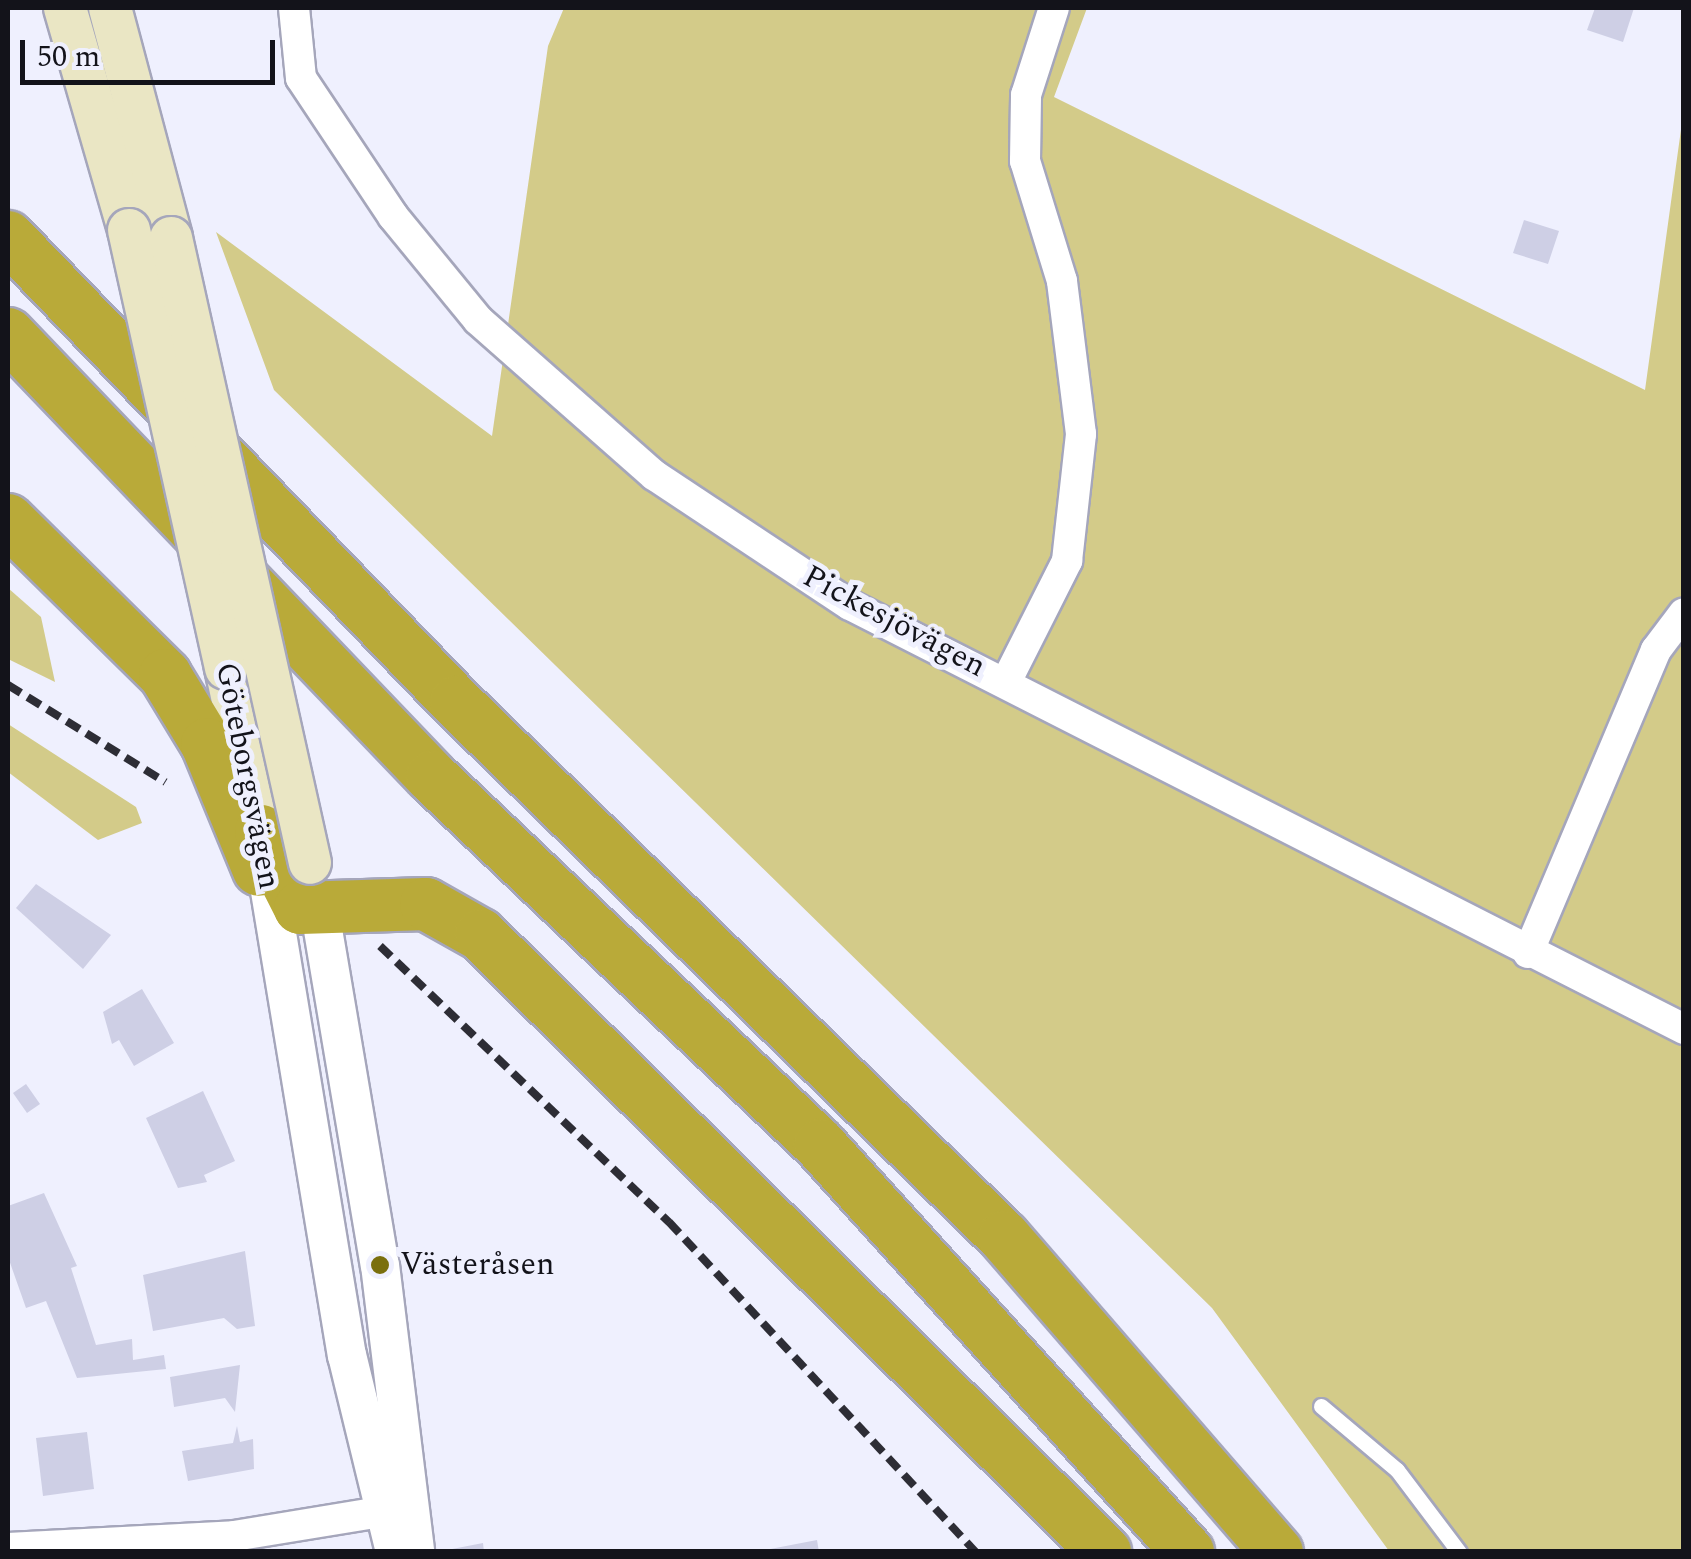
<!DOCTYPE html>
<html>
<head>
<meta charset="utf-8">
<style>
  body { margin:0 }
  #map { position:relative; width:1691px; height:1559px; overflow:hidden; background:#eff0fe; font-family:Spectral,serif }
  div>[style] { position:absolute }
  .green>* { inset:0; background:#d3cb89 }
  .building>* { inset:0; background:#cecfe5 }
  .roads { filter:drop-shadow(2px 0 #a5a6bb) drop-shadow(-2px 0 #a5a6bb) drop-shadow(0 2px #a5a6bb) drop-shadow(0 -2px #a5a6bb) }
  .service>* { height:15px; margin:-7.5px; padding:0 7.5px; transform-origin:7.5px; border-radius:7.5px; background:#fff }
  .minor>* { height:30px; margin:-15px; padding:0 15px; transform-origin:15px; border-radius:15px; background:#fff }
  .tertiary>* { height:38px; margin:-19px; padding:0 19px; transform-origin:19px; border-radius:19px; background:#fff }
  .secondary>* { height:42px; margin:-21px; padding:0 21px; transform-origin:21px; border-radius:21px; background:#eae6c4 }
  .motorway>* { height:52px; margin:-26px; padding:0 26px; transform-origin:26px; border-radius:26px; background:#b9aa39 }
  .rail>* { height:8px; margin-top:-4px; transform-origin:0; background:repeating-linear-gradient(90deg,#2d2d35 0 15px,transparent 0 23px) }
  .bridges { filter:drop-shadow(2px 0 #a5a6bb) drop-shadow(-2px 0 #a5a6bb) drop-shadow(0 2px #a5a6bb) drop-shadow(0 -2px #a5a6bb) }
  .secondary-bridge>* { height:42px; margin:-21px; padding:0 21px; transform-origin:21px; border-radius:21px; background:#eae6c4 }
  .dots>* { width:28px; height:28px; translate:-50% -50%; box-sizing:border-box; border:5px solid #eff0fe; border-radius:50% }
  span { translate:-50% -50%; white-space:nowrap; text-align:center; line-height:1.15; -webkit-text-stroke:10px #eff0fe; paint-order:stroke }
  .street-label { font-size:32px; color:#13131a }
  .poi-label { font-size:32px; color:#13131a }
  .left { translate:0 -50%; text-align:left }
  .frame { position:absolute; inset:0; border:10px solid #13131a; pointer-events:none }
  .scale { position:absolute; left:20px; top:40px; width:255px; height:45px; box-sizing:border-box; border:5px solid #13131a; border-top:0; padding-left:12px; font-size:30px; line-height:35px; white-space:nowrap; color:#13131a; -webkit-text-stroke:8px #eff0fe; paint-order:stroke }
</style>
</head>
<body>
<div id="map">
  <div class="green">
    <div style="clip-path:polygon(564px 8px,1087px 8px,1054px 97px,1645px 390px,1683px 115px,1683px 1551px,1389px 1551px,1212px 1308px,274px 390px,216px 232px,492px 436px,548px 46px)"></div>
    <div style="clip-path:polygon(8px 588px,41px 617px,55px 682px,8px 659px)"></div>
    <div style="clip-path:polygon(8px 724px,136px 807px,142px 823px,98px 840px,8px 772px)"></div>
  </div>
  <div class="building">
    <div style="clip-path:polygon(1595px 8px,1634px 8px,1623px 42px,1587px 30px)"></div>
    <div style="clip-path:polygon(1524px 220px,1559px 231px,1548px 264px,1513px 253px)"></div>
    <div style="clip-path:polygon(36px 884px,111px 935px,83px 969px,16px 908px)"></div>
    <div style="clip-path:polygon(142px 989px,174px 1043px,134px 1066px,119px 1040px,112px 1044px,103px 1012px)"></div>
    <div style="clip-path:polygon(26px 1084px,40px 1104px,27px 1113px,13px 1093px)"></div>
    <div style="clip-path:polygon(203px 1091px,235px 1161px,204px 1175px,207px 1182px,178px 1188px,146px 1118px)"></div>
    <div style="clip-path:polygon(44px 1193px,77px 1266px,71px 1268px,96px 1345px,132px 1339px,133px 1360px,164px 1355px,166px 1369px,77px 1378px,46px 1301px,26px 1308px,8px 1257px,8px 1206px)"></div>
    <div style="clip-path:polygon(245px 1251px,255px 1326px,237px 1329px,224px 1318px,153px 1331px,143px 1275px)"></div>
    <div style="clip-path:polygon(240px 1365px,235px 1412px,225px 1398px,174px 1407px,170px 1377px)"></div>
    <div style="clip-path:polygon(237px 1426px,240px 1442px,253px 1439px,254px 1469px,188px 1481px,182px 1451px,233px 1443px)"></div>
    <div style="clip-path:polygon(87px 1432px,94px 1489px,43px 1496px,36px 1438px)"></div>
    <div style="clip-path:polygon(817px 1540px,819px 1552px,765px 1552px,765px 1550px)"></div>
    <div style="clip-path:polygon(483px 1543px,484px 1552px,447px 1552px,447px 1550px)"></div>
  </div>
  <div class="roads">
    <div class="service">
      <div style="left:1321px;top:1406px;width:99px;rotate:40.1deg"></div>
      <div style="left:1397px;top:1470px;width:103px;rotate:52.9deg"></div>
    </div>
    <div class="minor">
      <div style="left:294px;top:8px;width:70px;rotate:84.3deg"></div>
      <div style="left:301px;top:78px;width:166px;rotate:56.3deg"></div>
      <div style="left:393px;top:216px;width:134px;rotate:50.7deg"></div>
      <div style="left:478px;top:320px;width:235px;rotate:41.4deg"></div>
      <div style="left:654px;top:475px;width:235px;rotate:33.6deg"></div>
      <div style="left:850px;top:605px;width:936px;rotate:26.95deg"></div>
      <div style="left:1006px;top:682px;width:136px;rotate:-63.2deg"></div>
      <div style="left:1067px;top:561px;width:128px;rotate:-83.7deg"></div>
      <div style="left:1081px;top:434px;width:154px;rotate:-97.1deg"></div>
      <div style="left:1062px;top:281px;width:126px;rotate:-107.1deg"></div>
      <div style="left:1025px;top:161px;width:66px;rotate:-89.1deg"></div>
      <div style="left:1026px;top:95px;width:91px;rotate:-72.2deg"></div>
      <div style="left:1528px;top:953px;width:329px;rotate:-67.1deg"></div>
      <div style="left:1656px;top:650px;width:46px;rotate:-52.9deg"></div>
      <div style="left:8px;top:1548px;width:226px;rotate:-3deg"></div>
      <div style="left:234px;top:1536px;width:149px;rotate:-9.3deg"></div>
    </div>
    <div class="tertiary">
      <div style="left:266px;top:867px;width:495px;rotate:80.6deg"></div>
      <div style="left:347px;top:1355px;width:203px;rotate:76.3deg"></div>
      <div style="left:320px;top:912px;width:358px;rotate:80.4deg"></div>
      <div style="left:380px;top:1265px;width:289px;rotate:83deg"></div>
    </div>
    <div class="secondary">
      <div style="left:65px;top:8px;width:231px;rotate:73.9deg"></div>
      <div style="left:110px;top:8px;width:238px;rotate:75.1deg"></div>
      <div style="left:226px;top:668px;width:167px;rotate:77.9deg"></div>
    </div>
    <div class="motorway">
      <div style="left:8px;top:237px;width:646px;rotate:46.07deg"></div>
      <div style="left:456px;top:702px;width:766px;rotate:44.31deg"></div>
      <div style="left:1004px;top:1237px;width:417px;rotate:49.1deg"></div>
      <div style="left:8px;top:334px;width:613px;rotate:46.26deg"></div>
      <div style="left:432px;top:777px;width:535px;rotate:43.48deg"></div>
      <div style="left:820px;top:1145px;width:549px;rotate:47.88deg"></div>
      <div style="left:8px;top:520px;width:221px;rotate:44.6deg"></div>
      <div style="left:165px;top:675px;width:81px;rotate:58.7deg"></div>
      <div style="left:207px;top:744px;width:136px;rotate:67.6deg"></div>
      <div style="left:261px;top:831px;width:86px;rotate:63.1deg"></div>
      <div style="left:300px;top:908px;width:126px;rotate:-1.8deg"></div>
      <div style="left:426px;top:904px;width:63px;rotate:29.4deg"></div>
      <div style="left:481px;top:935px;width:878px;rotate:44.68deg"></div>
    </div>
  </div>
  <div class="rail">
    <div style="left:8px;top:685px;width:185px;rotate:31.7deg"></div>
    <div style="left:380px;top:946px;width:400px;rotate:43.7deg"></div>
    <div style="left:669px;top:1222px;width:451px;rotate:47.1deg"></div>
  </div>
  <div class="bridges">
    <div class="secondary-bridge">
      <div style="left:129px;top:230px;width:449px;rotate:77.5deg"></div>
      <div style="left:171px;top:238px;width:640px;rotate:77.46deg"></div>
    </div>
  </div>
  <div class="dots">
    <div style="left:380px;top:1265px;background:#7a6f0d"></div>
  </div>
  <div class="street-label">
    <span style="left:894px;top:622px;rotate:28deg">Pickesjövägen</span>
    <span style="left:247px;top:776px;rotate:79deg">Göteborgsvägen</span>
  </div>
  <div class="poi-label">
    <span class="left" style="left:400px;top:1265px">Västeråsen</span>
  </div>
  <div class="frame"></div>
  <div class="scale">50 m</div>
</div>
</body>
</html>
